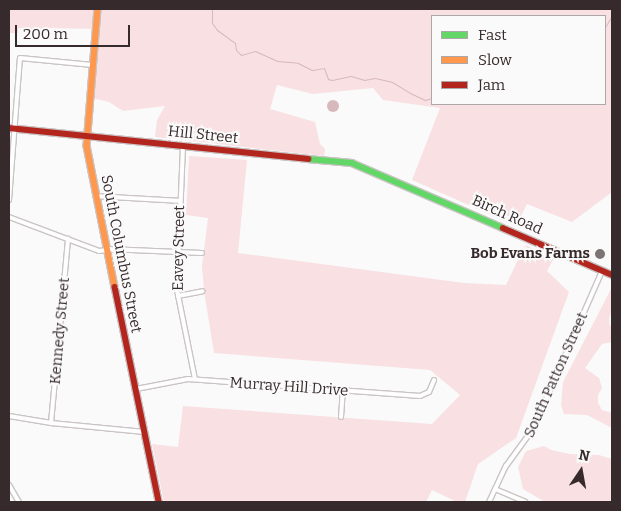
<!DOCTYPE html>
<html>
<head>
<meta charset="utf-8">
<style>
  body { margin:0 }
  #map { position:relative; width:621px; height:511px; overflow:hidden; background:#fafafa; font-family:Bitter,serif }
  div>[style] { position:absolute }
  .green>* { inset:0; background:#f8e0e3 }
  .water>* { inset:0; background:#d7b8bc }
  .round { border-radius:50% }
  .stream>* { height:1px; margin:-0.5px; padding:0 0.5px; transform-origin:0.5px; border-radius:0.5px; background:#d7b8bc }
  .roads { filter:drop-shadow(1px 0 #cac4c5) drop-shadow(-1px 0 #cac4c5) drop-shadow(0 1px #cac4c5) drop-shadow(0 -1px #cac4c5) }
  .street>* { height:4px; margin:-2px; padding:0 2px; transform-origin:2px; border-radius:2px; background:#fefefe }
  .fast>* { height:5.5px; margin:-2.75px; padding:0 2.75px; transform-origin:2.75px; border-radius:2.75px; background:#63d668 }
  .slow>* { height:5.5px; margin:-2.75px; padding:0 2.75px; transform-origin:2.75px; border-radius:2.75px; background:#ff974d }
  .jam>* { height:5.5px; margin:-2.75px; padding:0 2.75px; transform-origin:2.75px; border-radius:2.75px; background:#b3261e }
  .dots>* { width:14px; height:14px; translate:-50% -50%; box-sizing:border-box; border:2px solid #fafafa; border-radius:50% }
  span { translate:-50% -50%; white-space:nowrap; text-align:center; line-height:1.15; -webkit-text-stroke:4px #fafafa; paint-order:stroke }
  .street-label { font-size:15px; color:#372a2c }
  .poi-label { font-size:15px; color:#372a2c; font-weight:700 }
  .right { translate:-100% -50%; text-align:right }
  .frame { position:absolute; inset:0; border:10px solid #372a2c; pointer-events:none }
  .legend { position:absolute; left:431px; top:15px; width:175px; height:90px; box-sizing:border-box; background:#fafafa; border:1px solid #aca7a8; margin:0; padding:6px 9px; list-style:none; font-size:15px; color:#372a2c }
  .legend li { display:flex; align-items:center; gap:10px; height:25px }
  .legend b { width:25px; border:1px solid #aca7a8 }
  .north { position:absolute; left:556px; top:446px; width:50px; height:50px; -webkit-text-stroke:4px #fafafa; paint-order:stroke; rotate:12deg; font-size:14px; font-weight:700; line-height:20px; text-align:center; color:#372a2c }
  .north::after { content:''; display:block; margin:auto; width:18px; height:22px; background:#372a2c; clip-path:polygon(50% 0,100% 100%,50% 72%,0 100%) }
  .scale { position:absolute; left:15px; top:25px; width:115px; height:22px; box-sizing:border-box; border:2px solid #372a2c; border-top:0; padding-left:6px; font-size:15px; line-height:18px; white-space:nowrap; color:#372a2c; -webkit-text-stroke:4px #fafafa; paint-order:stroke }
</style>
</head>
<body>
<div id="map">
  <div class="green">
    <div style="clip-path:polygon(evenodd,104px 9px,612px 9px,612px 192px,572px 222px,527px 204px,516px 226px,412px 180px,440px 108px,383px 100px,373px 88px,313px 94px,277px 85px,270px 109px,315px 122px,320px 144px,325px 149px,324px 156px,155px 137px,157px 120px,165px 106px,123px 111px,109px 102px,92px 98px,98px 29px,48px 28px,27px 31px,27px 28px,18px 28px,18px 33px,9px 33px,9px 10px,104px 9px,432px 16px,605px 16px,605px 104px,432px 104px,432px 16px)"></div>
    <div style="clip-path:polygon(189px 156px,247px 160px,238px 253px,464px 283px,506px 285px,525px 245px,554px 258px,547px 271px,569px 292px,516px 438px,478px 464px,465px 502px,457px 502px,432px 490px,426px 502px,164px 502px,152px 444px,178px 447px,183px 406px,432px 424px,460px 395px,430px 370px,214px 353px,204px 291px,202px 266px,208px 218px,186px 215px)"></div>
    <div style="clip-path:polygon(612px 287px,612px 310px,609px 318px,610px 326px,612px 326px,612px 342px,602px 344px,585px 368px,599px 378px,602px 388px,598px 395px,598px 403px,602px 410px,612px 413px,612px 428px,587px 415px,564px 414px,561px 405px,563px 382px)"></div>
    <div style="clip-path:polygon(544px 446px,551px 450px,570px 454px,599px 455px,612px 459px,612px 502px,545px 502px,523px 489px,518px 467px,526px 451px)"></div>
  </div>
  <div class="water">
    <div class="round" style="left:327px;top:100px;width:12px;height:12px"></div>
  </div>
  <div class="stream">
    <div style="left:212px;top:9px;width:14px;rotate:90deg"></div>
    <div style="left:212px;top:23px;width:9px;rotate:54deg"></div>
    <div style="left:217px;top:30px;width:22px;rotate:36deg"></div>
    <div style="left:235px;top:43px;width:7px;rotate:82deg"></div>
    <div style="left:236px;top:50px;width:7px;rotate:45deg"></div>
    <div style="left:241px;top:55px;width:15px;rotate:-16deg"></div>
    <div style="left:255px;top:51px;width:24px;rotate:24deg"></div>
    <div style="left:277px;top:61px;width:21px;rotate:5deg"></div>
    <div style="left:298px;top:63px;width:16px;rotate:27deg"></div>
    <div style="left:312px;top:70px;width:12px;rotate:-9deg"></div>
    <div style="left:324px;top:68px;width:12px;rotate:70deg"></div>
    <div style="left:328px;top:79px;width:4px;rotate:14deg"></div>
    <div style="left:332px;top:80px;width:19px;rotate:-12deg"></div>
    <div style="left:351px;top:76px;width:14px;rotate:17deg"></div>
    <div style="left:364px;top:80px;width:11px;rotate:-10deg"></div>
    <div style="left:375px;top:78px;width:17px;rotate:13deg"></div>
    <div style="left:392px;top:82px;width:21px;rotate:31deg"></div>
    <div style="left:410px;top:93px;width:17px;rotate:25deg"></div>
    <div style="left:425px;top:100px;width:7px;rotate:-16deg"></div>
    <div style="left:605px;top:27px;width:13px;rotate:-58deg"></div>
  </div>
  <div class="roads">
    <div class="street">
      <div style="left:183px;top:146px;width:144px;rotate:92.4deg"></div>
      <div style="left:177px;top:290px;width:91px;rotate:78.6deg"></div>
      <div style="left:96px;top:196px;width:84px;rotate:3.4deg"></div>
      <div style="left:9px;top:200px;width:142px;rotate:-85.6deg"></div>
      <div style="left:20px;top:58px;width:73px;rotate:5.5deg"></div>
      <div style="left:9px;top:217px;width:96px;rotate:20.7deg"></div>
      <div style="left:99px;top:251px;width:9px;rotate:-6deg"></div>
      <div style="left:107px;top:249px;width:95px;rotate:2.4deg"></div>
      <div style="left:178px;top:296px;width:25px;rotate:-11deg"></div>
      <div style="left:136px;top:389px;width:53px;rotate:-10.9deg"></div>
      <div style="left:188px;top:379px;width:233px;rotate:4.2deg"></div>
      <div style="left:420px;top:396px;width:10px;rotate:-24deg"></div>
      <div style="left:429px;top:392px;width:13px;rotate:-67deg"></div>
      <div style="left:9px;top:416px;width:43px;rotate:9.5deg"></div>
      <div style="left:51px;top:423px;width:94px;rotate:5.5deg"></div>
      <div style="left:341px;top:417px;width:27px;rotate:-86deg"></div>
      <div style="left:51px;top:423px;width:185px;rotate:-84.7deg"></div>
      <div style="left:9px;top:485px;width:20px;rotate:60deg"></div>
      <div style="left:495px;top:489px;width:33px;rotate:23deg"></div>
      <div style="left:489px;top:502px;width:40px;rotate:-65deg"></div>
      <div style="left:506px;top:466px;width:46px;rotate:-53.9deg"></div>
      <div style="left:533px;top:429px;width:172px;rotate:-66.4deg"></div>
    </div>
    <div class="fast">
      <div style="left:308px;top:159px;width:44px;rotate:5.2deg"></div>
      <div style="left:352px;top:163px;width:164px;rotate:23.3deg"></div>
    </div>
    <div class="slow">
      <div style="left:98px;top:9px;width:137px;rotate:94.6deg"></div>
      <div style="left:87px;top:146px;width:144px;rotate:78.8deg"></div>
    </div>
    <div class="jam">
      <div style="left:9px;top:128px;width:301px;rotate:5.9deg"></div>
      <div style="left:503px;top:228px;width:119px;rotate:23.3deg"></div>
      <div style="left:115px;top:287px;width:219px;rotate:78.4deg"></div>
    </div>
  </div>
  <div class="dots">
    <div style="left:600px;top:254px;background:#7b7374"></div>
  </div>
  <div class="street-label">
    <span style="left:203px;top:135px;rotate:6deg">Hill Street</span>
    <span style="left:507px;top:215px;rotate:24deg">Birch Road</span>
    <span style="left:179px;top:248px;rotate:-89deg">Eavey Street</span>
    <span style="left:121px;top:254px;rotate:79deg">South Columbus Street</span>
    <span style="left:60px;top:331px;rotate:-85deg">Kennedy Street</span>
    <span style="left:556px;top:375px;rotate:-66deg">South Patton Street</span>
    <span style="left:289px;top:387px;rotate:4deg">Murray Hill Drive</span>
  </div>
  <div class="poi-label">
    <span class="right" style="left:590px;top:254px">Bob Evans Farms</span>
  </div>
  <div class="frame"></div>
  <ul class="legend">
  <li><b style="height:6px;background:#63d668"></b>Fast</li>
  <li><b style="height:6px;background:#ff974d"></b>Slow</li>
  <li><b style="height:6px;background:#b3261e"></b>Jam</li>
  </ul>
  <div class="north">N</div>
  <div class="scale">200 m</div>
</div>
</body>
</html>
